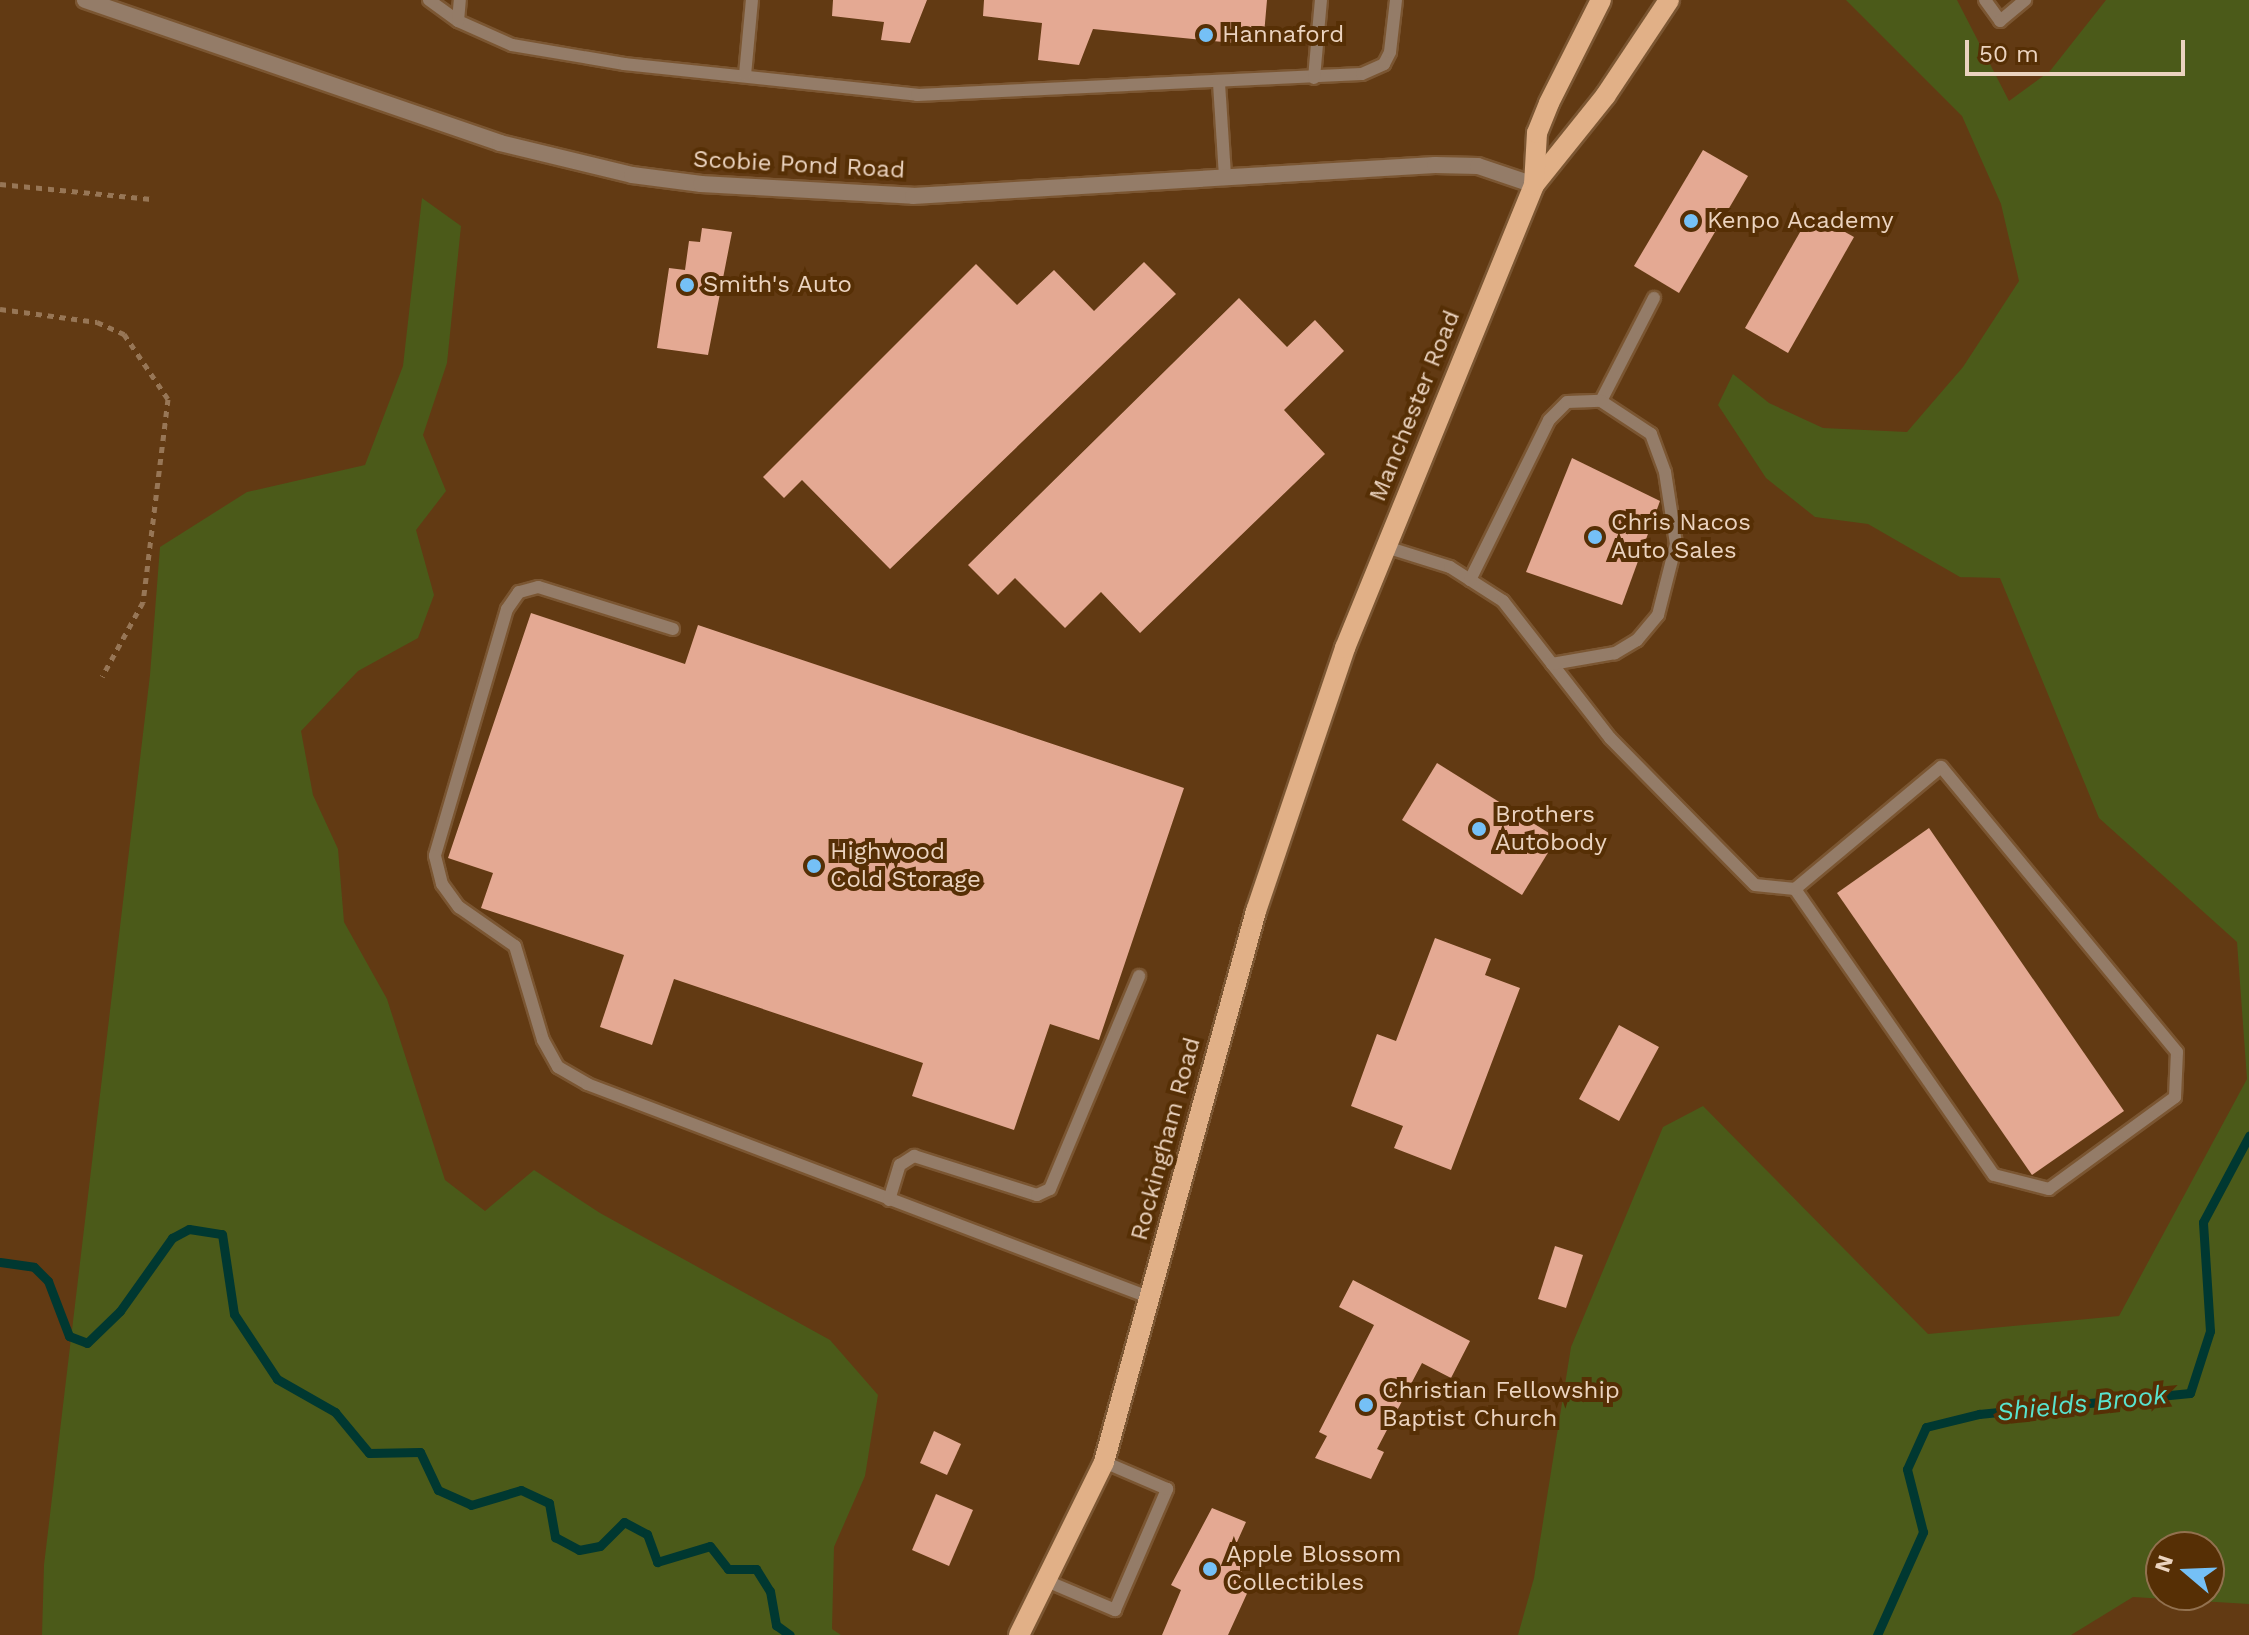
<!DOCTYPE html>
<html>
<head>
<meta charset="utf-8">
<style>
  body { margin:0 }
  #map { position:relative; width:2249px; height:1635px; overflow:hidden; background:#623a13; font-family:"Work Sans",sans-serif }
  div>[style] { position:absolute }
  .green>* { inset:0; background:#4b5a19 }
  .stream>* { height:9px; margin:-4.5px; padding:0 4.5px; transform-origin:4.5px; border-radius:4.5px; background:#003831 }
  .building>* { inset:0; background:#e4a993 }
  .path>* { height:5px; margin-top:-2.5px; transform-origin:0; background:repeating-linear-gradient(90deg,#977656 0 6px,transparent 0 12px) }
  .roads { filter:drop-shadow(2px 0 #7b5632) drop-shadow(-2px 0 #7b5632) drop-shadow(0 2px #7b5632) drop-shadow(0 -2px #7b5632) }
  .lane>* { height:12px; margin:-6px; padding:0 6px; transform-origin:6px; border-radius:6px; background:#947c68 }
  .street>* { height:16px; margin:-8px; padding:0 8px; transform-origin:8px; border-radius:8px; background:#947c68 }
  .primary>* { height:20px; margin:-10px; padding:0 10px; transform-origin:10px; border-radius:10px; background:#e1b087 }
  .dots>* { width:22px; height:22px; translate:-50% -50%; box-sizing:border-box; border:4px solid #562f05; border-radius:50% }
  span { translate:-50% -50%; white-space:nowrap; text-align:center; line-height:1.15; -webkit-text-stroke:8px #562f05; paint-order:stroke }
  .poi-label { font-size:24px; color:#ebd3bf }
  .left { translate:0 -50%; text-align:left }
  .street-label { font-size:24px; color:#ebd3bf }
  .water-label { font-size:26px; color:#58e3ce; font-style:italic }
  .north { position:absolute; left:2145px; top:1531px; width:80px; height:80px; box-sizing:border-box; background:#562f05; border:2px solid #92714f; border-radius:50%; rotate:289deg; font-size:22px; font-weight:700; line-height:32px; text-align:center; color:#ebd3bf }
  .north::after { content:''; display:block; margin:auto; width:28px; height:36px; background:#75c0f6; clip-path:polygon(50% 0,100% 100%,50% 72%,0 100%) }
  .scale { position:absolute; left:1965px; top:40px; width:220px; height:36px; box-sizing:border-box; border:4px solid #ebd3bf; border-top:0; padding-left:10px; font-size:24px; line-height:28px; white-space:nowrap; color:#ebd3bf; -webkit-text-stroke:6px #562f05; paint-order:stroke }
</style>
</head>
<body>
<div id="map">
  <div class="green">
    <div style="clip-path:polygon(evenodd,1846px 0,1957px 0,2009px 101px,2050px 71px,2106px 0,2249px 0,2249px 1604px,2133px 1597px,2071px 1635px,1518px 1635px,1534px 1578px,1571px 1347px,1663px 1127px,1703px 1106px,1928px 1334px,2119px 1316px,2247px 1079px,2237px 942px,2099px 818px,2000px 578px,1960px 577px,1868px 524px,1815px 517px,1766px 478px,1718px 405px,1733px 374px,1769px 403px,1823px 428px,1907px 432px,1963px 367px,2019px 281px,2001px 204px,1962px 116px,1846px 0,2161px 1547px,2209px 1547px,2209px 1595px,2161px 1595px,2161px 1547px)"></div>
    <div style="clip-path:polygon(422px 198px,461px 226px,447px 363px,423px 435px,446px 491px,416px 530px,434px 595px,418px 638px,358px 671px,301px 731px,313px 795px,338px 849px,344px 922px,387px 999px,445px 1180px,485px 1211px,534px 1170px,600px 1213px,830px 1340px,878px 1395px,865px 1476px,834px 1547px,832px 1629px,841px 1635px,42px 1635px,44px 1565px,150px 675px,160px 547px,247px 492px,365px 465px,403px 366px)"></div>
  </div>
  <div class="stream">
    <div style="left:0;top:1262px;width:34px;rotate:8deg"></div>
    <div style="left:34px;top:1267px;width:20px;rotate:45deg"></div>
    <div style="left:48px;top:1281px;width:59px;rotate:69.1deg"></div>
    <div style="left:69px;top:1336px;width:19px;rotate:21deg"></div>
    <div style="left:87px;top:1343px;width:46px;rotate:-44.1deg"></div>
    <div style="left:120px;top:1311px;width:90px;rotate:-54.5deg"></div>
    <div style="left:172px;top:1238px;width:19px;rotate:-28deg"></div>
    <div style="left:189px;top:1229px;width:33px;rotate:9deg"></div>
    <div style="left:222px;top:1234px;width:81px;rotate:81.5deg"></div>
    <div style="left:234px;top:1314px;width:78px;rotate:56.5deg"></div>
    <div style="left:277px;top:1379px;width:67px;rotate:29.6deg"></div>
    <div style="left:335px;top:1412px;width:53px;rotate:50.3deg"></div>
    <div style="left:369px;top:1453px;width:51px;rotate:-1.1deg"></div>
    <div style="left:420px;top:1452px;width:42px;rotate:64.7deg"></div>
    <div style="left:438px;top:1490px;width:36px;rotate:24deg"></div>
    <div style="left:471px;top:1505px;width:52px;rotate:-16.7deg"></div>
    <div style="left:521px;top:1490px;width:31px;rotate:25deg"></div>
    <div style="left:549px;top:1503px;width:35px;rotate:80deg"></div>
    <div style="left:555px;top:1537px;width:27px;rotate:28deg"></div>
    <div style="left:579px;top:1550px;width:21px;rotate:-11deg"></div>
    <div style="left:600px;top:1546px;width:34px;rotate:-45deg"></div>
    <div style="left:624px;top:1522px;width:26px;rotate:28deg"></div>
    <div style="left:647px;top:1534px;width:30px;rotate:70deg"></div>
    <div style="left:657px;top:1562px;width:55px;rotate:-16.8deg"></div>
    <div style="left:710px;top:1546px;width:29px;rotate:52deg"></div>
    <div style="left:728px;top:1569px;width:28px"></div>
    <div style="left:756px;top:1569px;width:26px;rotate:58deg"></div>
    <div style="left:770px;top:1591px;width:35px;rotate:80deg"></div>
    <div style="left:776px;top:1625px;width:17px;rotate:36deg"></div>
    <div style="left:1877px;top:1635px;width:113px;rotate:-65.9deg"></div>
    <div style="left:1923px;top:1532px;width:65px;rotate:-104.3deg"></div>
    <div style="left:1907px;top:1469px;width:46px;rotate:-65.7deg"></div>
    <div style="left:1926px;top:1427px;width:55px;rotate:-13.8deg"></div>
    <div style="left:1979px;top:1414px;width:212px;rotate:-5.7deg"></div>
    <div style="left:2190px;top:1393px;width:65px;rotate:-72.1deg"></div>
    <div style="left:2210px;top:1331px;width:109px;rotate:-93.7deg"></div>
    <div style="left:2203px;top:1222px;width:98px;rotate:-61.9deg"></div>
  </div>
  <div class="building">
    <div style="clip-path:polygon(833px 0,927px 0,910px 43px,881px 40px,884px 22px,832px 16px)"></div>
    <div style="clip-path:polygon(984px 0,1267px 0,1263px 46px,1093px 29px,1079px 65px,1038px 60px,1042px 23px,983px 16px)"></div>
    <div style="clip-path:polygon(1703px 150px,1748px 176px,1679px 293px,1634px 266px)"></div>
    <div style="clip-path:polygon(1811px 213px,1854px 237px,1788px 353px,1745px 328px)"></div>
    <div style="clip-path:polygon(702px 228px,732px 232px,708px 355px,657px 348px,669px 268px,685px 270px,689px 241px,700px 242px)"></div>
    <div style="clip-path:polygon(1144px 262px,1176px 294px,890px 569px,802px 480px,784px 498px,763px 477px,976px 264px,1017px 305px,1054px 270px,1094px 311px)"></div>
    <div style="clip-path:polygon(1239px 298px,1287px 347px,1315px 320px,1344px 351px,1284px 410px,1325px 454px,1140px 633px,1101px 592px,1065px 628px,1015px 578px,998px 595px,968px 565px)"></div>
    <div style="clip-path:polygon(1572px 458px,1660px 501px,1622px 605px,1526px 572px)"></div>
    <div style="clip-path:polygon(531px 613px,685px 664px,698px 625px,1184px 788px,1099px 1040px,1050px 1024px,1014px 1130px,912px 1096px,923px 1063px,674px 979px,652px 1045px,600px 1027px,624px 955px,481px 908px,493px 873px,448px 858px)"></div>
    <div style="clip-path:polygon(1437px 763px,1557px 838px,1522px 895px,1402px 820px)"></div>
    <div style="clip-path:polygon(1929px 828px,2124px 1111px,2032px 1175px,1837px 893px)"></div>
    <div style="clip-path:polygon(1435px 938px,1491px 959px,1485px 975px,1520px 988px,1451px 1170px,1394px 1148px,1403px 1126px,1351px 1106px,1377px 1034px,1396px 1041px)"></div>
    <div style="clip-path:polygon(1619px 1025px,1659px 1047px,1619px 1121px,1579px 1099px)"></div>
    <div style="clip-path:polygon(1555px 1246px,1583px 1255px,1566px 1308px,1538px 1299px)"></div>
    <div style="clip-path:polygon(1353px 1280px,1470px 1341px,1451px 1378px,1422px 1363px,1377px 1449px,1384px 1452px,1371px 1479px,1315px 1458px,1327px 1436px,1319px 1432px,1374px 1325px,1339px 1307px)"></div>
    <div style="clip-path:polygon(934px 1431px,961px 1444px,947px 1475px,920px 1463px)"></div>
    <div style="clip-path:polygon(936px 1494px,973px 1510px,949px 1566px,912px 1550px)"></div>
    <div style="clip-path:polygon(1212px 1508px,1246px 1522px,1233px 1551px,1248px 1557px,1237px 1581px,1250px 1587px,1228px 1635px,1162px 1635px,1181px 1590px,1171px 1585px)"></div>
  </div>
  <div class="path">
    <div style="left:0;top:184px;width:152px;rotate:5.7deg"></div>
    <div style="left:0;top:309px;width:98px;rotate:7.6deg"></div>
    <div style="left:97px;top:322px;width:30px;rotate:24deg"></div>
    <div style="left:124px;top:334px;width:78px;rotate:55.9deg"></div>
    <div style="left:168px;top:399px;width:205px;rotate:97deg"></div>
    <div style="left:143px;top:602px;width:85px;rotate:118.7deg"></div>
  </div>
  <div class="roads">
    <div class="lane">
      <div style="left:429px;top:0;width:36px;rotate:36deg"></div>
      <div style="left:458px;top:21px;width:59px;rotate:24deg"></div>
      <div style="left:512px;top:45px;width:114px;rotate:9.6deg"></div>
      <div style="left:624px;top:64px;width:295px;rotate:6deg"></div>
      <div style="left:917px;top:95px;width:445px;rotate:-2.7deg"></div>
      <div style="left:1362px;top:74px;width:24px;rotate:-24deg"></div>
      <div style="left:1384px;top:64px;width:13px;rotate:-63deg"></div>
      <div style="left:1390px;top:52px;width:52px;rotate:-83.4deg"></div>
      <div style="left:1985px;top:0;width:26px;rotate:54deg"></div>
      <div style="left:2000px;top:21px;width:33px;rotate:-40deg"></div>
      <div style="left:458px;top:21px;width:21px;rotate:-85deg"></div>
      <div style="left:745px;top:75px;width:75px;rotate:-84.7deg"></div>
      <div style="left:1314px;top:78px;width:78px;rotate:-84.9deg"></div>
      <div style="left:1219px;top:83px;width:94px;rotate:86.3deg"></div>
      <div style="left:1601px;top:401px;width:116px;rotate:-62.8deg"></div>
      <div style="left:1386px;top:547px;width:67px;rotate:17.4deg"></div>
      <div style="left:1450px;top:567px;width:63px;rotate:32.7deg"></div>
      <div style="left:1503px;top:601px;width:174px;rotate:52deg"></div>
      <div style="left:1610px;top:738px;width:206px;rotate:45.4deg"></div>
      <div style="left:1755px;top:885px;width:40px;rotate:5.7deg"></div>
      <div style="left:1795px;top:889px;width:348px;rotate:55.2deg"></div>
      <div style="left:1994px;top:1175px;width:57px;rotate:14.3deg"></div>
      <div style="left:2049px;top:1189px;width:156px;rotate:-36.1deg"></div>
      <div style="left:2175px;top:1097px;width:45px;rotate:-87.5deg"></div>
      <div style="left:2177px;top:1052px;width:370px;rotate:-129.6deg"></div>
      <div style="left:1941px;top:767px;width:190px;rotate:140.1deg"></div>
      <div style="left:1470px;top:580px;width:178px;rotate:-63.7deg"></div>
      <div style="left:1549px;top:420px;width:25px;rotate:-45deg"></div>
      <div style="left:1567px;top:402px;width:34px;rotate:-2deg"></div>
      <div style="left:1601px;top:401px;width:60px;rotate:33.4deg"></div>
      <div style="left:1651px;top:434px;width:40px;rotate:69.8deg"></div>
      <div style="left:1665px;top:472px;width:73px;rotate:81.3deg"></div>
      <div style="left:1676px;top:544px;width:73px;rotate:104.2deg"></div>
      <div style="left:1658px;top:615px;width:33px;rotate:130deg"></div>
      <div style="left:1637px;top:640px;width:26px;rotate:149deg"></div>
      <div style="left:1615px;top:653px;width:64px;rotate:170.1deg"></div>
      <div style="left:673px;top:629px;width:141px;rotate:-162.7deg"></div>
      <div style="left:538px;top:587px;width:20px;rotate:165deg"></div>
      <div style="left:519px;top:592px;width:21px;rotate:125deg"></div>
      <div style="left:507px;top:609px;width:257px;rotate:106.3deg"></div>
      <div style="left:435px;top:856px;width:29px;rotate:76deg"></div>
      <div style="left:442px;top:884px;width:29px;rotate:54deg"></div>
      <div style="left:459px;top:907px;width:68px;rotate:34.9deg"></div>
      <div style="left:515px;top:946px;width:98px;rotate:73.4deg"></div>
      <div style="left:543px;top:1040px;width:31px;rotate:61deg"></div>
      <div style="left:558px;top:1067px;width:34px;rotate:30deg"></div>
      <div style="left:587px;top:1084px;width:603px;rotate:20.78deg"></div>
      <div style="left:889px;top:1200px;width:37px;rotate:-73deg"></div>
      <div style="left:900px;top:1165px;width:17px;rotate:-33deg"></div>
      <div style="left:914px;top:1156px;width:129px;rotate:17.6deg"></div>
      <div style="left:1037px;top:1195px;width:14px;rotate:-25deg"></div>
      <div style="left:1050px;top:1189px;width:231px;rotate:-67.3deg"></div>
      <div style="left:1049px;top:1582px;width:72px;rotate:23deg"></div>
      <div style="left:1115px;top:1610px;width:132px;rotate:-66.7deg"></div>
      <div style="left:1167px;top:1489px;width:69px;rotate:-156.8deg"></div>
    </div>
    <div class="street">
      <div style="left:85px;top:0;width:439px;rotate:19deg"></div>
      <div style="left:500px;top:143px;width:136px;rotate:13.6deg"></div>
      <div style="left:632px;top:175px;width:70px;rotate:7.4deg"></div>
      <div style="left:701px;top:184px;width:212px;rotate:3.2deg"></div>
      <div style="left:913px;top:196px;width:523px;rotate:-3.4deg"></div>
      <div style="left:1435px;top:165px;width:43px;rotate:1.3deg"></div>
      <div style="left:1478px;top:166px;width:59px;rotate:18.7deg"></div>
    </div>
    <div class="primary">
      <div style="left:1534px;top:185px;width:115px;rotate:-51.3deg"></div>
      <div style="left:1606px;top:95px;width:114px;rotate:-56.4deg"></div>
      <div style="left:1019px;top:1635px;width:193px;rotate:-63.8deg"></div>
      <div style="left:1104px;top:1462px;width:572px;rotate:-74.58deg"></div>
      <div style="left:1256px;top:911px;width:278px;rotate:-71.3deg"></div>
      <div style="left:1345px;top:648px;width:500px;rotate:-67.79deg"></div>
      <div style="left:1534px;top:185px;width:52px;rotate:-86.7deg"></div>
      <div style="left:1537px;top:133px;width:32px;rotate:-68deg"></div>
      <div style="left:1549px;top:103px;width:115px;rotate:-63.2deg"></div>
    </div>
  </div>
  <div class="dots">
    <div style="left:1206px;top:35px;background:#75c0f6"></div>
    <div style="left:1691px;top:221px;background:#75c0f6"></div>
    <div style="left:687px;top:285px;background:#75c0f6"></div>
    <div style="left:1595px;top:537px;background:#75c0f6"></div>
    <div style="left:1479px;top:829px;background:#75c0f6"></div>
    <div style="left:814px;top:866px;background:#75c0f6"></div>
    <div style="left:1366px;top:1405px;background:#75c0f6"></div>
    <div style="left:1210px;top:1569px;background:#75c0f6"></div>
  </div>
  <div class="poi-label">
    <span class="left" style="left:1222px;top:35px">Hannaford</span>
    <span class="left" style="left:1707px;top:221px">Kenpo Academy</span>
    <span class="left" style="left:703px;top:285px">Smith's Auto</span>
    <span class="left" style="left:1611px;top:537px">Chris Nacos<br>Auto Sales</span>
    <span class="left" style="left:1495px;top:829px">Brothers<br>Autobody</span>
    <span class="left" style="left:830px;top:866px">Highwood<br>Cold Storage</span>
    <span class="left" style="left:1382px;top:1405px">Christian Fellowship<br>Baptist Church</span>
    <span class="left" style="left:1226px;top:1569px">Apple Blossom<br>Collectibles</span>
  </div>
  <div class="street-label">
    <span style="left:799px;top:165px;rotate:3deg">Scobie Pond Road</span>
    <span style="left:1415px;top:406px;rotate:-68deg">Manchester Road</span>
    <span style="left:1166px;top:1139px;rotate:-75deg">Rockingham Road</span>
  </div>
  <div class="water-label">
    <span style="left:2082px;top:1404px;rotate:-6deg">Shields Brook</span>
  </div>
  <div class="north">N</div>
  <div class="scale">50 m</div>
</div>
</body>
</html>
